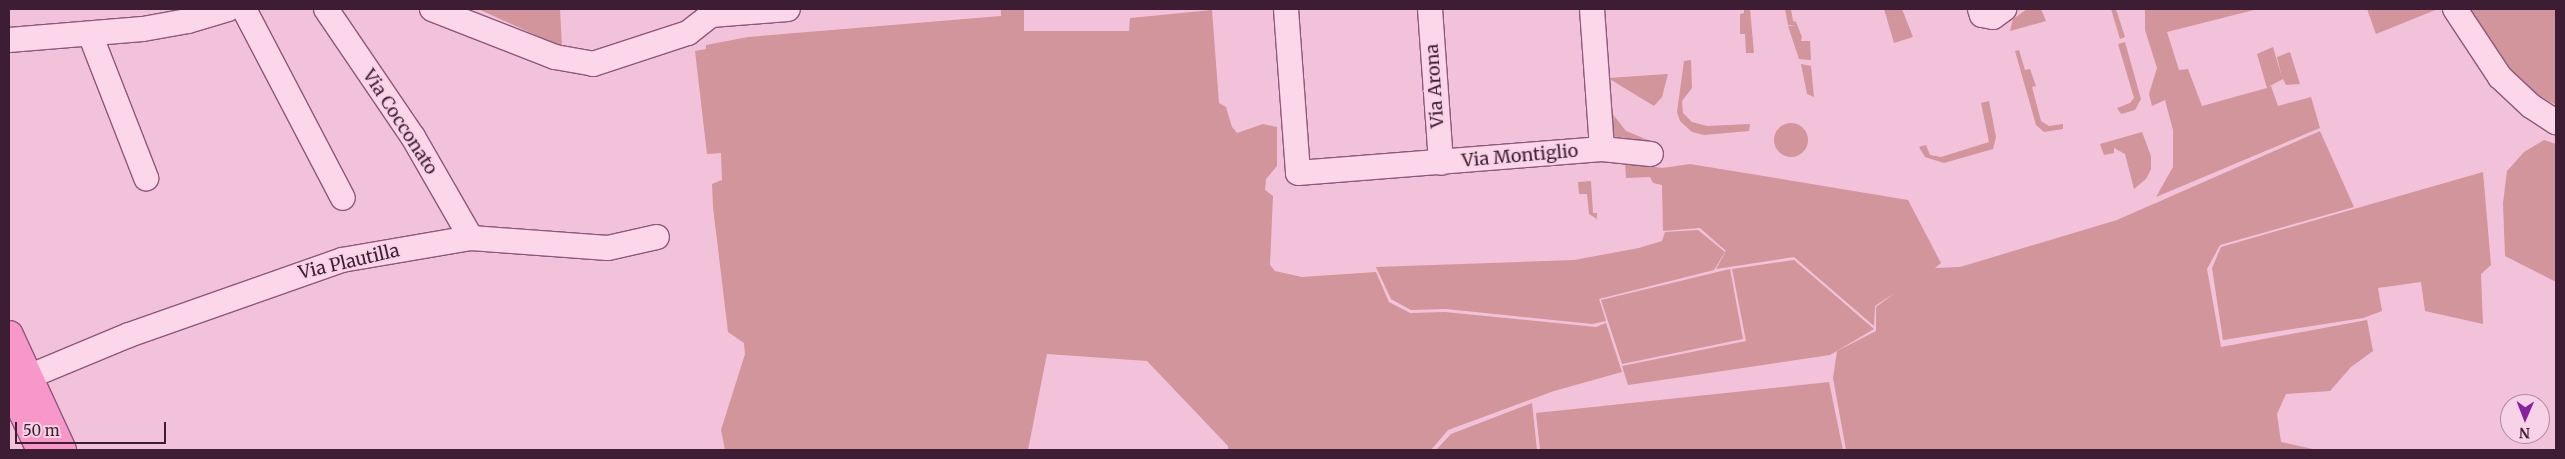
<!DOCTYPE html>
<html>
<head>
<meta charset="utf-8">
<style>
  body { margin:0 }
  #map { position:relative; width:2565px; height:459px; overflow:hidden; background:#f2c2da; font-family:Merriweather,serif }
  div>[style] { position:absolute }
  .green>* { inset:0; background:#d1959b }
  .round { border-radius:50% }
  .roads { filter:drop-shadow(1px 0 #8e577c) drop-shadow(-1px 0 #8e577c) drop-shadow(0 1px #8e577c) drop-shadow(0 -1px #8e577c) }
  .minor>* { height:24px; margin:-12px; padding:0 12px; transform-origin:12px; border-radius:12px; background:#fcd7e9 }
  .major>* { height:28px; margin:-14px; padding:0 14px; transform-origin:14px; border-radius:14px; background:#f897c9 }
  span { translate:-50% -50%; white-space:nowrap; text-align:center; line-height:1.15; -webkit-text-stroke:4.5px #f8d3e5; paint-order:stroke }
  .street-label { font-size:18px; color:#3c1d34 }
  .frame { position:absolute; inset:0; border:10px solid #3c1d34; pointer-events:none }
  .north { position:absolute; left:2500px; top:394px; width:50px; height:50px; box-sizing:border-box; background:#f8d3e5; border:1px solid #ad8a9e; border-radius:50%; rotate:181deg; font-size:14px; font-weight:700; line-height:20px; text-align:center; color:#3c1d34 }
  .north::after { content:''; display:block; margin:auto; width:18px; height:22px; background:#8722a2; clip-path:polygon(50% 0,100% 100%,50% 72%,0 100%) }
  .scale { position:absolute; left:15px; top:422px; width:151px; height:22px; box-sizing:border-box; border:2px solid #3c1d34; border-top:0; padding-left:6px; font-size:15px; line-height:18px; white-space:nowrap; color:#3c1d34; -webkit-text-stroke:4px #f8d3e5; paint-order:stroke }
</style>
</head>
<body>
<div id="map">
  <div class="green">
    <div style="clip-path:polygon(478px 9px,560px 9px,562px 47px)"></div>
    <div style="clip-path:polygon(1001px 9px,1024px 9px,1024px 31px,1129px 31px,1130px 18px,1212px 10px,1219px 103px,1226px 107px,1232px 127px,1237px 133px,1263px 124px,1277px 127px,1277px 166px,1266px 179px,1265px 190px,1273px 196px,1270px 265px,1275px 271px,1302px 277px,1376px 272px,1389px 302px,1410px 313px,1445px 312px,1596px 327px,1606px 323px,1622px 372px,1554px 391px,1448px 430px,1431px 450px,1228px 450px,1228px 446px,1147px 361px,1047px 354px,1028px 450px,725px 450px,721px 430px,745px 354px,744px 343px,728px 332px,713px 207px,712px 184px,722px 180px,721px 153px,707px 154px,695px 51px,706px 49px,706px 45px,748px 37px,1001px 16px)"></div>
    <div style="clip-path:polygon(1744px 9px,1750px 9px,1754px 53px,1746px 53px,1745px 34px,1740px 34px,1740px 14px,1744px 13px)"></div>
    <div style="clip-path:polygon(1785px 9px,1791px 9px,1793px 21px,1796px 22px,1802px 37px,1801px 41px,1810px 41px,1811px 60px,1799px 59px,1788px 26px,1796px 25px,1788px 25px)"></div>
    <div style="clip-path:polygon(1884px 9px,1902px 9px,1913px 37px,1894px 43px)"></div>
    <div style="clip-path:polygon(2027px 9px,2041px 9px,2046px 21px,2010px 31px,2013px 19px)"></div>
    <div style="clip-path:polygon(2111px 9px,2116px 9px,2125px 37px,2120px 39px)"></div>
    <div style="clip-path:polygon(2145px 9px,2258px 9px,2167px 32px,2179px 70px,2188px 69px,2202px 106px,2267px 88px,2257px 54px,2273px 47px,2282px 78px,2277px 57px,2290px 52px,2300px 84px,2286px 85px,2283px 79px,2268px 87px,2271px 86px,2278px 106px,2311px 97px,2320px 128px,2156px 197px,2173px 167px,2173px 130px,2165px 100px,2152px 106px,2149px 94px,2157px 68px,2145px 30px)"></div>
    <div style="clip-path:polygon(2367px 9px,2438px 9px,2376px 34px)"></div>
    <div style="clip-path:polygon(2469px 9px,2556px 9px,2556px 105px,2536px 94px,2507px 69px)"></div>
    <div style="clip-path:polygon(2125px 42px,2141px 99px,2135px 110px,2121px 114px,2117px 108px,2130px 103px,2134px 98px,2118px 44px)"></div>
    <div style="clip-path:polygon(2019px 50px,2025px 70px,2030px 69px,2036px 86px,2032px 87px,2041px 121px,2049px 126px,2063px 124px,2063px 129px,2044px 132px,2036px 125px,2015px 51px)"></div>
    <div style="clip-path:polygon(1691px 60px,1692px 88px,1682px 101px,1683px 113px,1692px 122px,1707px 126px,1750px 124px,1749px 131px,1704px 135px,1692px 132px,1680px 121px,1677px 112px,1684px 61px)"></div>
    <div style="clip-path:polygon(1801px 64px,1811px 66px,1814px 97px,1807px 94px)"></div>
    <div style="clip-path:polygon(1668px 74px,1662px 97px,1654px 106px,1608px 78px)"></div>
    <div style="clip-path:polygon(1989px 101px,1996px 137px,1993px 149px,1944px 163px,1925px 157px,1919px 147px,1926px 145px,1930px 155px,1941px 157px,1989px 142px,1981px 103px)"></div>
    <div style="clip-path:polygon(1611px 112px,1626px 131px,1653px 142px,1612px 136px)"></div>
    <div class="round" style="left:1774px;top:123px;width:34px;height:34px"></div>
    <div style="clip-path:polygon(2320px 131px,2354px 207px,2220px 245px,2207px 269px,2221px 347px,2367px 320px,2373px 351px,2351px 367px,2330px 391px,2286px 394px,2277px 414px,2281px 442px,2317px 450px,1846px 450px,1833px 378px,1837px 351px,1876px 331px,1876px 307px,1896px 292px,1875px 306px,1874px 326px,1794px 257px,1716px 269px,1726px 251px,1700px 228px,1663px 231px,1662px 185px,1653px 183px,1650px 177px,1626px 178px,1625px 162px,1662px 168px,1690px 164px,1908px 200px,1941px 263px,1935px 268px,1960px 267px,2117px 220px)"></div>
    <div style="clip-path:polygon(2142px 132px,2151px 156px,2151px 169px,2146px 179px,2134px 189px,2125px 154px,2114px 148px,2114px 153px,2104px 155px,2100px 144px)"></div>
    <div style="clip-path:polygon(2544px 140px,2556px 144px,2556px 282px,2505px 256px,2503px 203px,2507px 171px,2524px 152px)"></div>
    <div style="clip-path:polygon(2483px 172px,2491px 265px,2481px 274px,2483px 324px,2425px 311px,2421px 282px,2378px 288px,2382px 311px,2363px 318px,2223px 340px,2212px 268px,2221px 247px)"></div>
    <div style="clip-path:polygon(1591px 181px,1593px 213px,1597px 213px,1597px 219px,1589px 214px,1587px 194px,1579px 194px,1578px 182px)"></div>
    <div style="clip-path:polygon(1698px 230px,1725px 252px,1714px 270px,1599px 299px,1606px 321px,1592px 324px,1446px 309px,1411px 310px,1391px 299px,1376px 267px,1574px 260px,1639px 248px,1662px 241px,1665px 232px)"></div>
    <div style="clip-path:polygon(1794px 260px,1874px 329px,1830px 355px,1628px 385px,1622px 366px,1746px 341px,1732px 269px)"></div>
    <div style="clip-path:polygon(1730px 269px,1743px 339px,1622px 364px,1601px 300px)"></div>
    <div style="clip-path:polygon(1829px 382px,1843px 450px,1540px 450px,1536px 413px)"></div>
    <div style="clip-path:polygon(1532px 403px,1537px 450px,1436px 450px,1451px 434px)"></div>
  </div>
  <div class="roads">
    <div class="minor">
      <div style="left:244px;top:9px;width:213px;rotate:62.4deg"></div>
      <div style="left:326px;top:9px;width:155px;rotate:55.8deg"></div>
      <div style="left:413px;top:137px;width:116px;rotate:60.1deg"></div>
      <div style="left:432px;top:9px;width:132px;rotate:21.3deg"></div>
      <div style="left:555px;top:57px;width:39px;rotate:10deg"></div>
      <div style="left:593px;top:64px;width:100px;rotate:-18.1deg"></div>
      <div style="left:688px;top:33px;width:29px;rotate:-38deg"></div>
      <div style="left:1286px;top:9px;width:164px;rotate:85.8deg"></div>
      <div style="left:1298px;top:173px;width:305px;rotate:-4.5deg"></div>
      <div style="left:1602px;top:149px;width:49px;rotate:5.8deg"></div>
      <div style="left:1430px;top:9px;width:154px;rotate:85.9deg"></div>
      <div style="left:1592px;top:9px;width:140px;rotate:85.9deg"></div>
      <div style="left:1980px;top:9px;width:6px;rotate:72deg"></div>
      <div style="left:1982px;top:15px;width:11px;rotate:10deg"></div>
      <div style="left:1993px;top:17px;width:14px;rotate:-36deg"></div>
      <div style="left:2455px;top:9px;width:82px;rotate:56.5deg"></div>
      <div style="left:2500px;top:77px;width:42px;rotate:43.1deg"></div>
      <div style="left:2531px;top:106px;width:30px;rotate:33deg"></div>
      <div style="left:711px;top:15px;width:77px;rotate:-4.5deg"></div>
      <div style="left:90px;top:34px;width:155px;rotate:68.7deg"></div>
      <div style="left:9px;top:40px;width:134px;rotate:-4.7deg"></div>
      <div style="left:143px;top:29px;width:46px;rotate:-10.1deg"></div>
      <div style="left:188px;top:21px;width:42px;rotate:-16.7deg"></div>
      <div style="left:28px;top:377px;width:109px;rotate:-22.6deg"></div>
      <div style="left:129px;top:335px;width:226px;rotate:-19.4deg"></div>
      <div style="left:342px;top:260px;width:131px;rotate:-9.7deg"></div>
      <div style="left:471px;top:238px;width:137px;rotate:4.2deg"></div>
      <div style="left:608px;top:248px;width:50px;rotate:-12.7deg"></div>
    </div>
    <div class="major">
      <div style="left:9px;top:335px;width:127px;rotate:65.3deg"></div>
      <div style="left:9px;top:383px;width:74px;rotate:64.5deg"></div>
    </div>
  </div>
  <div class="street-label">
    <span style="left:1435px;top:86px;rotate:-94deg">Via Arona</span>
    <span style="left:400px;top:122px;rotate:57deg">Via Cocconato</span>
    <span style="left:1520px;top:156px;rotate:-5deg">Via Montiglio</span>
    <span style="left:349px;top:262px;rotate:-13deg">Via Plautilla</span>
  </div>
  <div class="frame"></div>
  <div class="north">N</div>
  <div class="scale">50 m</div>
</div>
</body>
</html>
